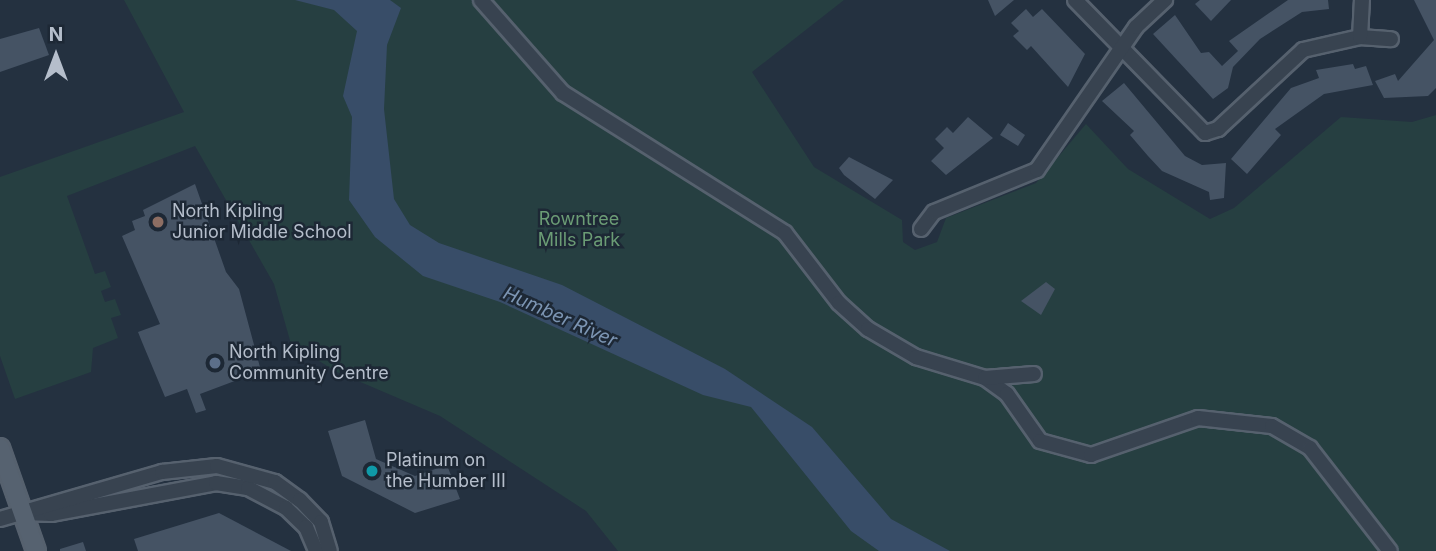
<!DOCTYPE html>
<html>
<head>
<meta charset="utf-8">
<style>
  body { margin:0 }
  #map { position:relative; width:1436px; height:551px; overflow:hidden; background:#243140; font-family:Inter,sans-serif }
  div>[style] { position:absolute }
  .green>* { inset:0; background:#263f41 }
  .water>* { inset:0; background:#384d68 }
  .building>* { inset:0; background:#455364 }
  .roads { filter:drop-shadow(2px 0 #56616e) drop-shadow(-2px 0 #56616e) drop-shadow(0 2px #56616e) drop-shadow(0 -2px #56616e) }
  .minor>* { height:14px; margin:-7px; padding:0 7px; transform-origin:7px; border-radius:7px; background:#384350 }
  .major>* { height:18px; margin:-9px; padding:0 9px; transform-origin:9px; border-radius:9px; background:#566270 }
  .dots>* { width:19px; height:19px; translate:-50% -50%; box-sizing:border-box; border:4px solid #1d2835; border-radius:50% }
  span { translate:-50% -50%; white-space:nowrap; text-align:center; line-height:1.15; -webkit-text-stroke:5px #1d2835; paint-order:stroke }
  .poi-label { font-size:18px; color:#b5becb }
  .left { translate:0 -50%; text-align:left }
  .park-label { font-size:18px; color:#6b9c75 }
  .water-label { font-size:19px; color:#7c95b3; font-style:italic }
  .north { position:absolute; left:21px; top:21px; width:70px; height:70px; -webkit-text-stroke:5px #1d2835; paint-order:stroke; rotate:0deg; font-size:19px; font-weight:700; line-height:28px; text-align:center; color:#b5becb }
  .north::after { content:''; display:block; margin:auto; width:24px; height:32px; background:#b5becb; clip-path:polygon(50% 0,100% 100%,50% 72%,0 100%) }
</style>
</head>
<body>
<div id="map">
  <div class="green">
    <div style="clip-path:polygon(124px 0,844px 0,752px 72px,814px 167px,902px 220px,903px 242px,915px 250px,937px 242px,946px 218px,1036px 183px,1086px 124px,1128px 169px,1210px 219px,1234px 208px,1341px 117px,1412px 122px,1436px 115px,1436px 551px,618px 551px,586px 511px,440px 416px,337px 372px,291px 344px,274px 284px,195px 146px,67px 196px,95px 274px,105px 271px,111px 287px,101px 291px,105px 302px,115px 299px,121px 315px,111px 318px,118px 338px,93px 348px,91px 372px,15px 399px,0 356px,0 177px,184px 112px)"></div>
  </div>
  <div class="water">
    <div style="clip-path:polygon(295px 0,390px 0,401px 8px,387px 45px,384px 109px,394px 199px,410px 225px,439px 243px,562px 285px,725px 369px,812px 427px,891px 519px,950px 551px,879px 551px,851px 531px,751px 407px,703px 395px,500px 302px,423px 276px,375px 237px,349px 200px,352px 117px,343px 96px,357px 31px,334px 10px)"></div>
  </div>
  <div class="building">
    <div style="clip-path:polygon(988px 0,1014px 0,995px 16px)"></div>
    <div style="clip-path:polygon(1200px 0,1231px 0,1211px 21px,1195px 4px)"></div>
    <div style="clip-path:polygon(1288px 0,1328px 0,1329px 9px,1302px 12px,1260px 39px,1233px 67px,1228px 88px,1213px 99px,1153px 34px,1175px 15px,1201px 53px,1209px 52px,1222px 66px,1238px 51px,1229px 41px)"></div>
    <div style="clip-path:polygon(1414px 0,1436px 0,1436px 88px,1428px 96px,1384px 98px,1375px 81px,1395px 74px,1398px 81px,1434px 40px)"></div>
    <div style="clip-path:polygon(1026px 9px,1033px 17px,1042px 9px,1085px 54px,1068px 87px,1031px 46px,1027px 50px,1013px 36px,1019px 31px,1011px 23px)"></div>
    <div style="clip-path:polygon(39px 28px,49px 55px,0 72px,0 39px)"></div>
    <div style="clip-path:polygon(1353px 64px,1355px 69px,1366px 66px,1373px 85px,1324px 94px,1275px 129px,1281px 135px,1247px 174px,1231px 159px,1291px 88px,1319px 78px,1316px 70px)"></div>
    <div style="clip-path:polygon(1124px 83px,1185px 156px,1202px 165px,1226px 163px,1224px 198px,1210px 200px,1209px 192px,1162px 171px,1148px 156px,1130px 135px,1134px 131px,1102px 101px)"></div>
    <div style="clip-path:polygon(968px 117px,993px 138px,946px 175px,931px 161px,944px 148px,935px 139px,947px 127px,953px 133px)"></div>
    <div style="clip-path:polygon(1008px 123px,1025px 135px,1018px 146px,1000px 135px)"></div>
    <div style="clip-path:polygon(849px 157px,893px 180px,875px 199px,844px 175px,839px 168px)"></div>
    <div style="clip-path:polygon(195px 184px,226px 272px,239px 289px,261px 371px,200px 394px,206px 410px,196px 413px,187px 389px,165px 397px,142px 342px,138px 332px,160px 324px,122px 236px,135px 230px,132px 221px,145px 216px,143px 210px)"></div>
    <div style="clip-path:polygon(1046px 282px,1055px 289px,1041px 315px,1021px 301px)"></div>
    <div style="clip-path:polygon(365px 420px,376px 459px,415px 476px,447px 465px,460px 499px,415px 513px,342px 476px,328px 431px)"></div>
    <div style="clip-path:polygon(219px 513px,291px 551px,138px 551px,134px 539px)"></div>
    <div style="clip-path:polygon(83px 542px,86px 551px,60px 551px,60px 549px)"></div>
  </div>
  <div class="roads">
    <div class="minor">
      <div style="left:481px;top:0;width:124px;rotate:48.6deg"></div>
      <div style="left:563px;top:93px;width:262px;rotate:32.2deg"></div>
      <div style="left:785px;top:233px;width:88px;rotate:52.4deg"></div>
      <div style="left:839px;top:303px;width:39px;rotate:42deg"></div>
      <div style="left:868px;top:329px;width:56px;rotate:30.3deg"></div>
      <div style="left:916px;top:357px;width:72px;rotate:16.9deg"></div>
      <div style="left:985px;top:378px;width:27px;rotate:36deg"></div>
      <div style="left:1007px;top:394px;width:57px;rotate:54.9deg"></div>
      <div style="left:1040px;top:441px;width:53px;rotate:15.4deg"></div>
      <div style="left:1091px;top:455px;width:113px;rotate:-19.1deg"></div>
      <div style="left:1198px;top:418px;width:74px;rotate:6.2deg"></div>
      <div style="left:1272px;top:426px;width:44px;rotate:30.1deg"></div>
      <div style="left:1310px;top:448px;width:130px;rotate:52.2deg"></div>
      <div style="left:1075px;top:0;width:186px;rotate:45.7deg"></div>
      <div style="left:1205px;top:133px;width:14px;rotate:-17deg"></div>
      <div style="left:1218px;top:129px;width:116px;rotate:-42.9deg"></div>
      <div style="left:1303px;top:50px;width:58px;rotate:-12.8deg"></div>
      <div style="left:1360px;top:37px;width:31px;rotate:4deg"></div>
      <div style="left:1360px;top:37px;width:37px;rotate:-87deg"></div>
      <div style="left:921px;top:229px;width:21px;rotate:-53deg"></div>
      <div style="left:934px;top:212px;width:111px;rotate:-22.2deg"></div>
      <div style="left:1037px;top:170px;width:174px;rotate:-55.3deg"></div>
      <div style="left:1136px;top:27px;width:40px;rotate:-43deg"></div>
      <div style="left:985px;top:378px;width:49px;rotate:-4.7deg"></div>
      <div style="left:24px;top:513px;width:27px;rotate:2deg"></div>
      <div style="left:51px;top:514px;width:168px;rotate:-10.6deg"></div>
      <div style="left:216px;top:483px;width:32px;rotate:9deg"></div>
      <div style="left:248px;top:488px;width:43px;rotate:27.8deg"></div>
      <div style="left:286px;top:508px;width:28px;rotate:44deg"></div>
      <div style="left:306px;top:527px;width:26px;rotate:67deg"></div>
      <div style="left:0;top:519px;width:169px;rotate:-16.2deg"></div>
      <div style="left:162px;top:472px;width:55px;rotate:-6.2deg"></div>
      <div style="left:217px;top:466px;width:60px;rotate:15.4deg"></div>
      <div style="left:275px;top:482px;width:31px;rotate:36deg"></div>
      <div style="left:300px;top:500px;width:30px;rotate:46deg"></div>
      <div style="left:321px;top:522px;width:30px;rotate:73deg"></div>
    </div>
    <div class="major">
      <div style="left:0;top:448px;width:109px;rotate:70.7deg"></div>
    </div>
  </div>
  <div class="dots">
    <div style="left:158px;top:222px;background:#8d6e63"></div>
    <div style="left:215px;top:363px;background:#5c6f8a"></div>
    <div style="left:372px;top:471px;background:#0f9aa8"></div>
  </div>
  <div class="poi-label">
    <span class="left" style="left:172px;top:222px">North Kipling<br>Junior Middle School</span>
    <span class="left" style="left:229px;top:363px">North Kipling<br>Community Centre</span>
    <span class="left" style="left:386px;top:471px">Platinum on<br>the Humber III</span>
  </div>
  <div class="park-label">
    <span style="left:579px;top:230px">Rowntree<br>Mills Park</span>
  </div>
  <div class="water-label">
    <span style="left:560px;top:317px;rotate:24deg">Humber River</span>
  </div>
  <div class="north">N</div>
</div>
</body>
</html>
